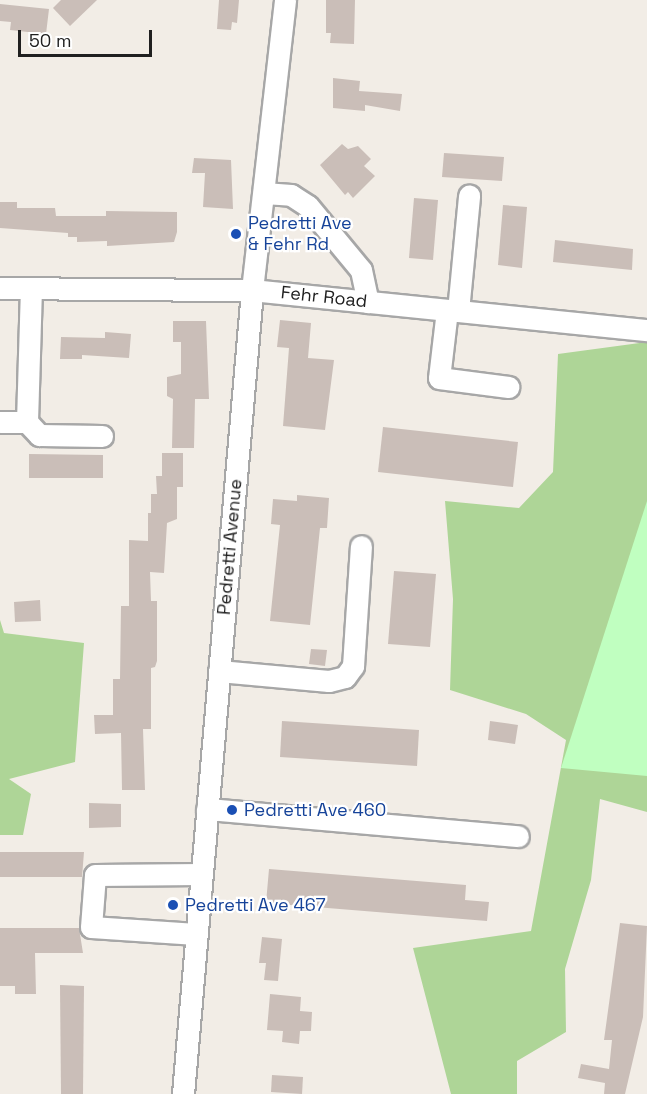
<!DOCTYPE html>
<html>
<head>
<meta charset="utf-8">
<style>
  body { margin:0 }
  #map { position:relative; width:647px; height:1094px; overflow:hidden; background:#f2ede6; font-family:"Space Grotesk",sans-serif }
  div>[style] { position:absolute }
  .forest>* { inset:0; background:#aed597 }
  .park>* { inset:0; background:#c0ffc0 }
  .building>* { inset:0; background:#cabeb8 }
  .roads { filter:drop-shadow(2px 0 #a7a7a7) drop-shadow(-2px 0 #a7a7a7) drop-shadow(0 2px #a7a7a7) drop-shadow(0 -2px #a7a7a7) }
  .minor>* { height:21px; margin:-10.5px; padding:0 10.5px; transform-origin:10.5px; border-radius:10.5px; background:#fff }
  .dots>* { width:16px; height:16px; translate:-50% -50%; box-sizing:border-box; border:3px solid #fff; border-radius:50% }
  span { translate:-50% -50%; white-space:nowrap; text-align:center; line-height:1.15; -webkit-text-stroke:4.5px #fff; paint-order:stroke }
  .transit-label { font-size:18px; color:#164399 }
  .left { translate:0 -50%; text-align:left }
  .street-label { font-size:18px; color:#202020 }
  .scale { position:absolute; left:18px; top:30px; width:134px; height:27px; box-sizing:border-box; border:3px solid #202020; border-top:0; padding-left:8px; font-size:18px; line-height:21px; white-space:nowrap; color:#202020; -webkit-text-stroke:4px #fff; paint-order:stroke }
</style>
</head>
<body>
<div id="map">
  <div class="forest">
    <div style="clip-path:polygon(647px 342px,647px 812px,600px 799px,591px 880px,565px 969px,566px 1032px,517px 1061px,517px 1094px,451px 1094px,413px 948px,531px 931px,566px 740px,526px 714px,450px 690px,453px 599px,445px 501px,519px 508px,553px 472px,558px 354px)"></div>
    <div style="clip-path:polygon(0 620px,4px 633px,84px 643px,75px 762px,9px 779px,31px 794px,23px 835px,0 835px)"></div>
  </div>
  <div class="park">
    <div style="clip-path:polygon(647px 501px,647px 776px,561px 768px)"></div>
  </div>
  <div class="building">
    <div style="clip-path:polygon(61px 0,97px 0,70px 26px,53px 8px)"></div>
    <div style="clip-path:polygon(219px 0,239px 0,237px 23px,232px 22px,231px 30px,217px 29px)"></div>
    <div style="clip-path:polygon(326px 0,355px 0,354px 44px,330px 43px,331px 33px,326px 33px)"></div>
    <div style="clip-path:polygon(0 4px,49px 9px,46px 34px,10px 30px,11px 22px,0 21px)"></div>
    <div style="clip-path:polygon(333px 78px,360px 81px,359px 91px,402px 94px,400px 111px,365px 105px,365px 111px,333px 108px)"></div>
    <div style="clip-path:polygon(342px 144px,348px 149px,358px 146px,371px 159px,364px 166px,375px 176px,353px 198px,348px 192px,345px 195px,320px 165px)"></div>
    <div style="clip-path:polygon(444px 153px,504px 157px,502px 181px,442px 177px)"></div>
    <div style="clip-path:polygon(194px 158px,231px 160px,233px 209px,203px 207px,205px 173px,192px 173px)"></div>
    <div style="clip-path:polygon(414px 198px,438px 200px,433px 260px,409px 258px)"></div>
    <div style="clip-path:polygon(0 202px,17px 202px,17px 208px,55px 208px,56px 216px,106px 216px,106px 211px,177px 212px,177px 232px,174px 242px,107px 246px,107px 241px,77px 242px,77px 237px,68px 237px,68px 233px,0 228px)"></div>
    <div style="clip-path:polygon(503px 205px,527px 207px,522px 268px,498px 265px)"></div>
    <div style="clip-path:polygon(555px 240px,633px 249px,632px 270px,553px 262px)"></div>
    <div style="clip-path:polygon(280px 320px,311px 323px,308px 358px,334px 360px,325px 430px,283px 426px,289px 348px,277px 347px)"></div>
    <div style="clip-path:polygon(173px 321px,206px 321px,209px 399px,195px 399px,194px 448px,172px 448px,173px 399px,167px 396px,167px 377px,181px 374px,181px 342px,173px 342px)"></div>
    <div style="clip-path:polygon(105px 332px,131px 334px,129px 358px,82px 355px,82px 359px,60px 359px,61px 337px,105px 338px)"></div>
    <div style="clip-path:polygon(383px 427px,518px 442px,513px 487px,378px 472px)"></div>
    <div style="clip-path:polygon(162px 453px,183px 453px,183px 487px,177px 487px,177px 519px,167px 523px,164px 573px,150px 572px,151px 601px,157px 601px,157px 661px,155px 667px,151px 668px,151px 729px,143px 729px,145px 790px,122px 790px,121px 733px,95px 734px,94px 715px,113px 715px,113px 679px,120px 679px,121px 606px,129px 606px,129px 540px,148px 541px,148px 513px,151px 513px,151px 494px,157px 494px,156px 476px,162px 476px)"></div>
    <div style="clip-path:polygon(29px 454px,103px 455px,103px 478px,29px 478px)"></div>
    <div style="clip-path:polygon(297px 495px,329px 498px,327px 528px,320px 528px,310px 625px,270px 621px,280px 525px,271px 524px,273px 499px,297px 501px)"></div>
    <div style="clip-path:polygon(394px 571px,436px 574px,430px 647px,388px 644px)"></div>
    <div style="clip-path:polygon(40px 600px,41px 621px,15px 622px,14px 602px)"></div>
    <div style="clip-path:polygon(311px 649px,327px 650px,325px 666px,309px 664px)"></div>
    <div style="clip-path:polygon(282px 721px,419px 730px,417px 766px,280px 757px)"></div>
    <div style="clip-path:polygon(490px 721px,518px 725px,515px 744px,488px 740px)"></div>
    <div style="clip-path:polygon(89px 803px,121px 804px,121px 827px,89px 828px)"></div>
    <div style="clip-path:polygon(0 852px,84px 852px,82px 877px,0 877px)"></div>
    <div style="clip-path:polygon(269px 869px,466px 885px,465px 900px,489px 902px,487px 921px,266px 903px)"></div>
    <div style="clip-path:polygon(620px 923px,647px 926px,643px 1017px,625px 1094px,604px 1094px,605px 1083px,578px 1078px,581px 1064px,609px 1069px,612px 1040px,604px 1040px)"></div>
    <div style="clip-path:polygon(0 928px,79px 928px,83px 953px,35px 953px,36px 994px,15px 994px,15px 986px,0 986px)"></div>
    <div style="clip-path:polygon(262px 937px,282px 939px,278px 981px,264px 980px,266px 963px,259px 963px)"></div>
    <div style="clip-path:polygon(60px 985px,84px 986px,83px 1094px,61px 1094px)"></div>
    <div style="clip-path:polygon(270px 994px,301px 997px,300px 1011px,312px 1012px,311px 1031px,300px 1031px,299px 1044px,282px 1042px,283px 1031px,267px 1030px)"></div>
    <div style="clip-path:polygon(272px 1075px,303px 1077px,302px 1094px,271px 1092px)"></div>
  </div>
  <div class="roads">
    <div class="minor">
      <div style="left:264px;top:193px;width:27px;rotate:4deg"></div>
      <div style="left:291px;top:195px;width:20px;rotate:33deg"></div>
      <div style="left:308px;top:206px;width:83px;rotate:50.4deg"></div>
      <div style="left:361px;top:270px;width:33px;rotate:78deg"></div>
      <div style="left:0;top:288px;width:252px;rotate:0.5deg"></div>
      <div style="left:252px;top:290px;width:397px;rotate:5.8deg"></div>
      <div style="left:447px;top:310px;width:68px;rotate:96.7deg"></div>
      <div style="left:439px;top:378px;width:70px;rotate:7.4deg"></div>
      <div style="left:458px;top:311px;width:116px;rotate:-84.5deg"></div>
      <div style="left:0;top:422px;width:27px"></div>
      <div style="left:27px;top:422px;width:18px;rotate:47deg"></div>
      <div style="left:39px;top:435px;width:63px;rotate:0.9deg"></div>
      <div style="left:27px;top:422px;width:134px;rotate:-88.3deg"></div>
      <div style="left:219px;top:671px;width:110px;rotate:5.2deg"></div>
      <div style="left:329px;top:681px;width:16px;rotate:-14deg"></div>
      <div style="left:345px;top:677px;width:14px;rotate:-54deg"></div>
      <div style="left:353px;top:666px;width:120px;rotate:-86.2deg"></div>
      <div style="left:207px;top:809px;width:312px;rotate:5deg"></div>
      <div style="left:196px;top:934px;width:105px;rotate:-176.2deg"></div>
      <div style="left:91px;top:927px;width:52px;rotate:-85.6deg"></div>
      <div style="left:95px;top:875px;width:106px;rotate:-0.5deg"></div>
      <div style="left:183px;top:1094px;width:807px;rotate:-85.09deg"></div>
      <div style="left:252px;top:290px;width:292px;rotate:-83.5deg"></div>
    </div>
  </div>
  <div class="dots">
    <div style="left:236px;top:234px;background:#1a4fb4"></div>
    <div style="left:232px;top:810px;background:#1a4fb4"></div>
    <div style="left:173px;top:905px;background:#1a4fb4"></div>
  </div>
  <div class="transit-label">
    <span class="left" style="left:248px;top:234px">Pedretti Ave<br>&amp; Fehr Rd</span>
    <span class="left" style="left:244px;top:810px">Pedretti Ave 460</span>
    <span class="left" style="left:185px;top:905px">Pedretti Ave 467</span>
  </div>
  <div class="street-label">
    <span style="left:324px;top:297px;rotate:6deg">Fehr Road</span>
    <span style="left:230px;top:547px;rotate:-85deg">Pedretti Avenue</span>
  </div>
  <div class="scale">50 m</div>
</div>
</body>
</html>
